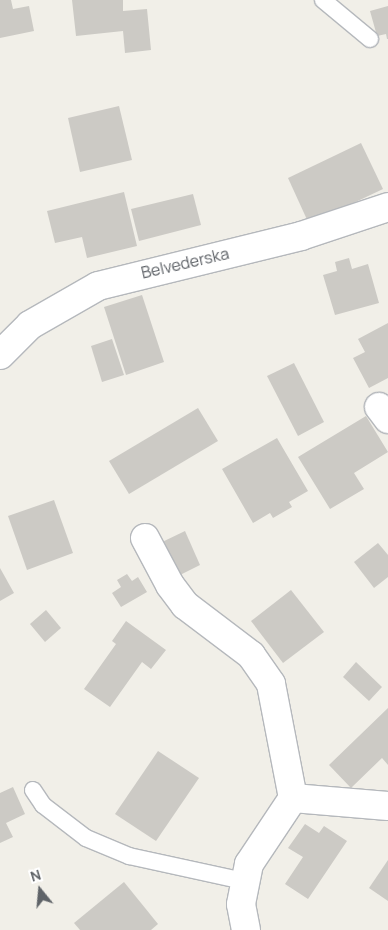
<!DOCTYPE html>
<html>
<head>
<meta charset="utf-8">
<style>
  body { margin:0 }
  #map { position:relative; width:388px; height:930px; overflow:hidden; background:#f1efe8; font-family:Manrope,sans-serif }
  div>[style] { position:absolute }
  .building>* { inset:0; background:#cccac5 }
  .roads { filter:drop-shadow(1px 0 #b5b8bc) drop-shadow(-1px 0 #b5b8bc) drop-shadow(0 1px #b5b8bc) drop-shadow(0 -1px #b5b8bc) }
  .lane>* { height:16px; margin:-8px; padding:0 8px; transform-origin:8px; border-radius:8px; background:#fff }
  .street>* { height:28px; margin:-14px; padding:0 14px; transform-origin:14px; border-radius:14px; background:#fff }
  span { translate:-50% -50%; white-space:nowrap; text-align:center; line-height:1.15; -webkit-text-stroke:4.5px #fff; paint-order:stroke }
  .street-label { font-size:16px; color:#5f6368 }
  .north { position:absolute; left:15px; top:865px; width:50px; height:50px; -webkit-text-stroke:4px #fff; paint-order:stroke; rotate:343deg; font-size:14px; font-weight:700; line-height:20px; text-align:center; color:#5f6368 }
  .north::after { content:''; display:block; margin:auto; width:18px; height:22px; background:#5f6368; clip-path:polygon(50% 0,100% 100%,50% 72%,0 100%) }
</style>
</head>
<body>
<div id="map">
  <div class="building">
    <div style="clip-path:polygon(0 0,11px 0,13px 9px,29px 6px,34px 31px,0 38px)"></div>
    <div style="clip-path:polygon(72px 0,123px 0,123px 11px,147px 9px,151px 50px,125px 53px,123px 31px,76px 36px)"></div>
    <div style="clip-path:polygon(388px 6px,388px 39px,387px 39px,386px 34px,377px 36px,370px 11px)"></div>
    <div style="clip-path:polygon(119px 106px,132px 160px,80px 172px,68px 118px)"></div>
    <div style="clip-path:polygon(361px 143px,383px 189px,309px 224px,288px 178px)"></div>
    <div style="clip-path:polygon(124px 192px,137px 246px,87px 258px,82px 237px,55px 243px,47px 211px)"></div>
    <div style="clip-path:polygon(193px 194px,201px 225px,139px 241px,131px 209px)"></div>
    <div style="clip-path:polygon(349px 258px,352px 269px,368px 264px,379px 303px,335px 315px,323px 275px,337px 271px,335px 262px)"></div>
    <div style="clip-path:polygon(142px 295px,164px 362px,126px 375px,104px 307px)"></div>
    <div style="clip-path:polygon(388px 323px,388px 378px,369px 388px,353px 358px,365px 352px,358px 339px)"></div>
    <div style="clip-path:polygon(112px 339px,124px 375px,102px 382px,91px 346px)"></div>
    <div style="clip-path:polygon(294px 363px,324px 422px,298px 436px,267px 376px)"></div>
    <div style="clip-path:polygon(198px 408px,218px 441px,129px 494px,109px 461px)"></div>
    <div style="clip-path:polygon(366px 416px,388px 452px,354px 473px,364px 489px,330px 509px,298px 457px)"></div>
    <div style="clip-path:polygon(277px 438px,308px 491px,289px 502px,292px 507px,273px 518px,270px 513px,253px 523px,222px 469px)"></div>
    <div style="clip-path:polygon(54px 500px,73px 553px,27px 570px,8px 516px)"></div>
    <div style="clip-path:polygon(185px 531px,200px 565px,174px 578px,158px 544px)"></div>
    <div style="clip-path:polygon(378px 543px,388px 555px,388px 577px,374px 588px,354px 562px)"></div>
    <div style="clip-path:polygon(0 568px,14px 593px,0 601px)"></div>
    <div style="clip-path:polygon(127px 574px,132px 581px,138px 577px,147px 592px,121px 607px,112px 593px,121px 587px,117px 580px)"></div>
    <div style="clip-path:polygon(291px 590px,324px 632px,283px 663px,251px 621px)"></div>
    <div style="clip-path:polygon(46px 610px,61px 628px,45px 642px,30px 624px)"></div>
    <div style="clip-path:polygon(126px 621px,166px 650px,151px 669px,142px 662px,110px 707px,84px 689px,116px 644px,112px 641px)"></div>
    <div style="clip-path:polygon(356px 662px,382px 687px,369px 701px,343px 677px)"></div>
    <div style="clip-path:polygon(388px 708px,388px 765px,382px 758px,351px 788px,329px 765px)"></div>
    <div style="clip-path:polygon(158px 751px,199px 778px,156px 841px,115px 814px)"></div>
    <div style="clip-path:polygon(13px 787px,25px 814px,6px 823px,13px 837px,0 843px,0 793px)"></div>
    <div style="clip-path:polygon(305px 824px,319px 833px,324px 826px,347px 841px,308px 899px,285px 884px,303px 857px,288px 848px)"></div>
    <div style="clip-path:polygon(388px 860px,388px 901px,369px 888px)"></div>
    <div style="clip-path:polygon(124px 882px,158px 924px,151px 930px,80px 930px,74px 923px)"></div>
  </div>
  <div class="roads">
    <div class="lane">
      <div style="left:323px;top:0;width:61px;rotate:39.7deg"></div>
      <div style="left:33px;top:790px;width:18px;rotate:56deg"></div>
      <div style="left:43px;top:805px;width:54px;rotate:37.5deg"></div>
      <div style="left:86px;top:838px;width:47px;rotate:22.7deg"></div>
      <div style="left:129px;top:856px;width:118px;rotate:12.3deg"></div>
    </div>
    <div class="street">
      <div style="left:0;top:355px;width:42px;rotate:-45deg"></div>
      <div style="left:30px;top:325px;width:78px;rotate:-29.8deg"></div>
      <div style="left:98px;top:286px;width:209px;rotate:-13.8deg"></div>
      <div style="left:301px;top:236px;width:92px;rotate:-18.4deg"></div>
      <div style="left:379px;top:407px;width:15px;rotate:53deg"></div>
      <div style="left:145px;top:538px;width:53px;rotate:62deg"></div>
      <div style="left:170px;top:585px;width:25px;rotate:53deg"></div>
      <div style="left:185px;top:605px;width:83px;rotate:37.1deg"></div>
      <div style="left:251px;top:655px;width:35px;rotate:55deg"></div>
      <div style="left:271px;top:684px;width:116px;rotate:79.1deg"></div>
      <div style="left:293px;top:798px;width:95px;rotate:4.8deg"></div>
      <div style="left:246px;top:930px;width:26px;rotate:-101deg"></div>
      <div style="left:241px;top:904px;width:41px;rotate:-78.7deg"></div>
      <div style="left:249px;top:864px;width:79px;rotate:-56.3deg"></div>
    </div>
  </div>
  <div class="street-label">
    <span style="left:185px;top:263px;rotate:-13deg">Belvederska</span>
  </div>
  <div class="north">N</div>
</div>
</body>
</html>
